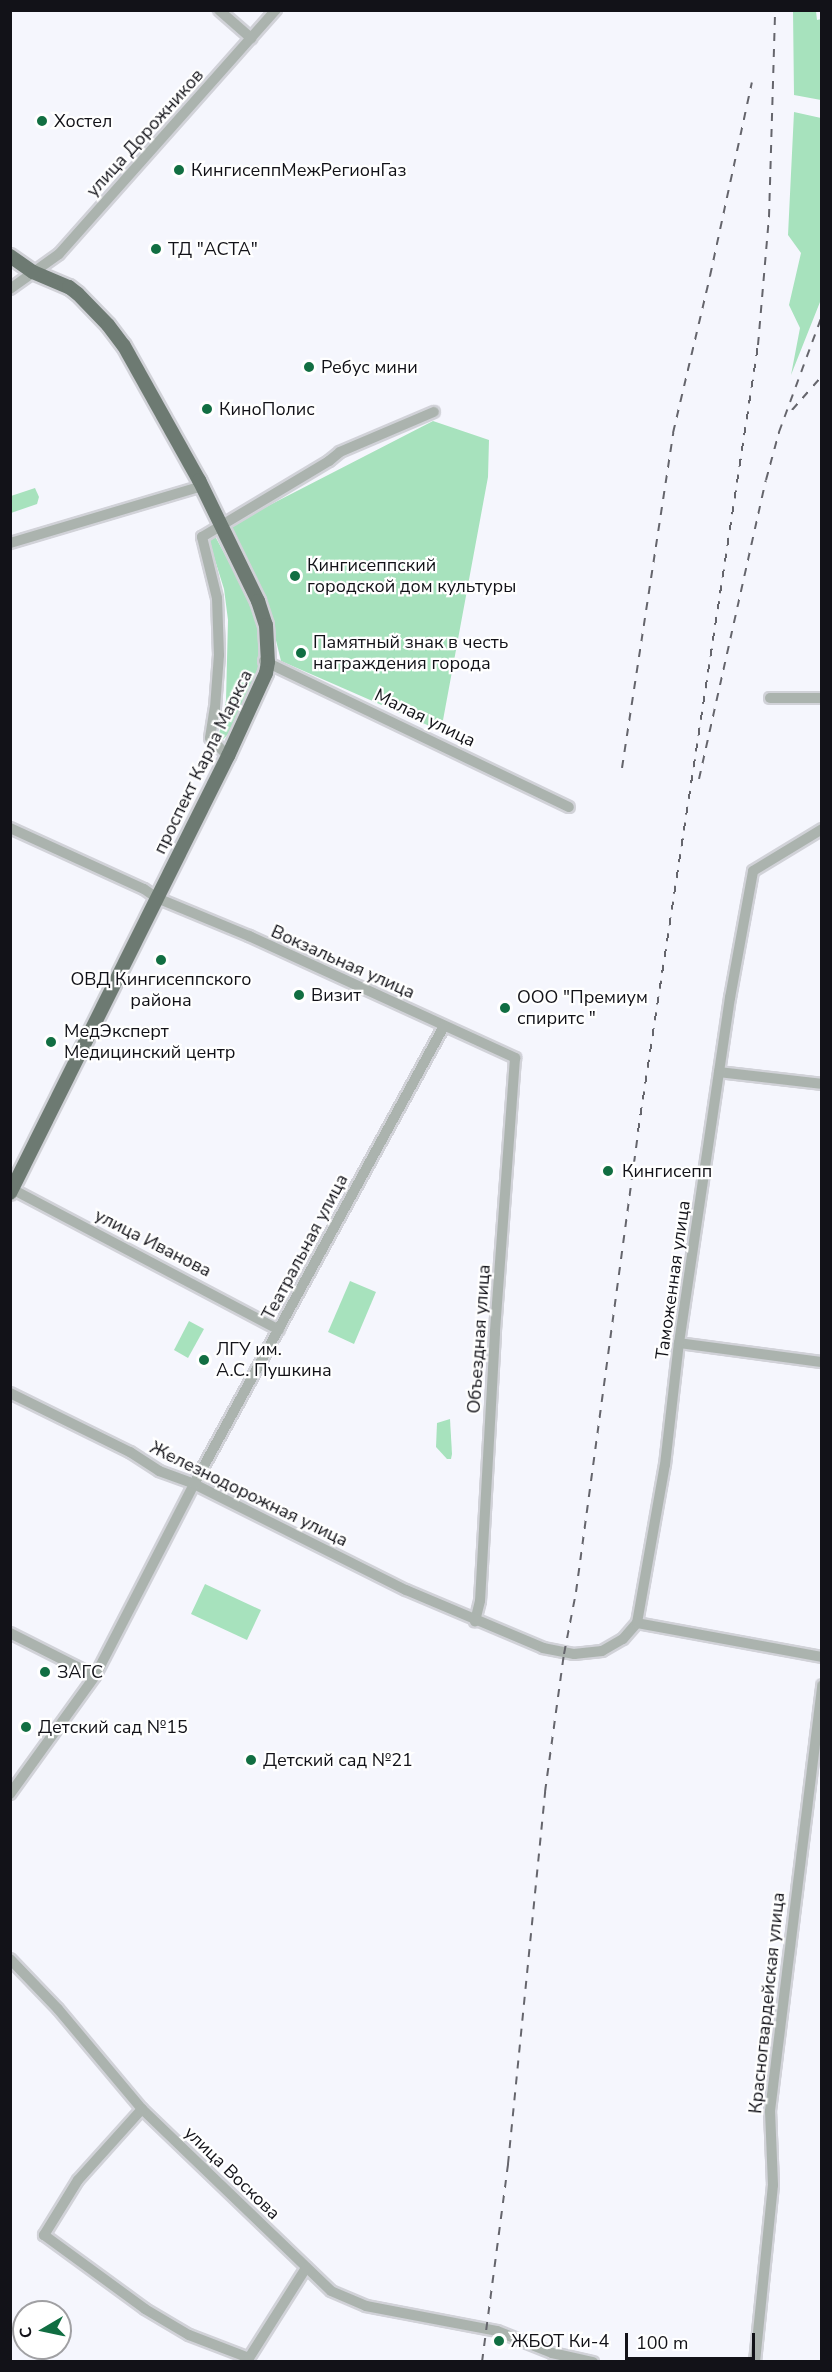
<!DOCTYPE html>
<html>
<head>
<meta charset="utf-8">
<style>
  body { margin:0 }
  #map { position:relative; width:832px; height:2372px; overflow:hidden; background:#f5f6fd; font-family:"Nunito Sans",sans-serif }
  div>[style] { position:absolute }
  .green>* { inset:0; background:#a7e2bd }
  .roads { filter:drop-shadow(2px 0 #d1d2d8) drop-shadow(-2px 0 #d1d2d8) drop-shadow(0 2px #d1d2d8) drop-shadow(0 -2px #d1d2d8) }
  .minor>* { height:10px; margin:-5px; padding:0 5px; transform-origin:5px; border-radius:5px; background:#abb3ae }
  .major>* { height:14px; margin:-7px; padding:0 7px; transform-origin:7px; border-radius:7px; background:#6d7a72 }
  .rail>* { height:2px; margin-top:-1px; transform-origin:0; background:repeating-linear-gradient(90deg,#65656c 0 8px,transparent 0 16px) }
  .dots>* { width:16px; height:16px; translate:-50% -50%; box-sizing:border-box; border:3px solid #fff; border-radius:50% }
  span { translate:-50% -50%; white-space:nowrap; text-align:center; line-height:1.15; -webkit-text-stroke:4.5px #fff; paint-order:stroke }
  .poi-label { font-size:18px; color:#121218 }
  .left { translate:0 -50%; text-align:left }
  .street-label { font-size:18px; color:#121218 }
  .frame { position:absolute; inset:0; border:12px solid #121218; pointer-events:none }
  .north { position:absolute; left:12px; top:2300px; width:60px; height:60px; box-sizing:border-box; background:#fff; border:2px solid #a0a0a3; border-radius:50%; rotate:261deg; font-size:16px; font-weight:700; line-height:24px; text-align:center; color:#121218 }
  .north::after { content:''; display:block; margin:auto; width:21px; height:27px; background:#116e42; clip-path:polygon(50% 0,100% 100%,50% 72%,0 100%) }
  .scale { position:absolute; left:625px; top:2333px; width:130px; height:27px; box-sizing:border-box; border:3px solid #121218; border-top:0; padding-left:8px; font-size:18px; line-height:21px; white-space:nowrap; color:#121218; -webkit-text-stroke:4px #fff; paint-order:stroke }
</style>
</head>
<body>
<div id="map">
  <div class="green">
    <div style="clip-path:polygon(793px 11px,816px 11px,817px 20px,821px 19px,821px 100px,794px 95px)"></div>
    <div style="clip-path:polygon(794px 112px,821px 118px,822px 297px,791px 375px,800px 328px,789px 305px,801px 253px,788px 235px)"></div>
    <div style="clip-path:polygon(433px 421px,489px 440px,488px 477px,441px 731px,281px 661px,269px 612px,227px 527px)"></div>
    <div style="clip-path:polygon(35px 488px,39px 497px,37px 504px,11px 513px,11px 496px)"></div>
    <div style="clip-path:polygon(215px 536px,238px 579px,254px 599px,263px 627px,260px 656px,263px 671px,242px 718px,221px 742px,218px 739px,226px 700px,228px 620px,224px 589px,209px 541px)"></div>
    <div style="clip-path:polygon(350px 1281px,376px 1292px,354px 1344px,328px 1332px)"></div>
    <div style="clip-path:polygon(189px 1321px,204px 1329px,188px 1358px,174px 1350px)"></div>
    <div style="clip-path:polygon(450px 1419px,452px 1454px,451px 1459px,447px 1459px,436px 1447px,437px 1423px)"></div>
    <div style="clip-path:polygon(205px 1584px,261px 1610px,247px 1640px,191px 1614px)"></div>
  </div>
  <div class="roads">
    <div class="minor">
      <div style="left:219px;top:10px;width:43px;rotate:41.2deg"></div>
      <div style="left:10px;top:289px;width:60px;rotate:-35.5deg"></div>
      <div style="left:59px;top:254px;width:327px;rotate:-48.4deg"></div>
      <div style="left:10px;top:543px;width:200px;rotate:-16.5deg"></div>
      <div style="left:264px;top:661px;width:338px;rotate:25.6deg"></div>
      <div style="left:770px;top:698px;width:52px"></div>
      <div style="left:228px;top:756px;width:25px;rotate:-135deg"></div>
      <div style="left:210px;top:738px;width:30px;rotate:-81deg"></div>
      <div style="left:215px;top:708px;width:53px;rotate:-85.7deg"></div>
      <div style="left:219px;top:655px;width:57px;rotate:-92deg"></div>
      <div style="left:217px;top:598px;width:63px;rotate:-103.8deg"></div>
      <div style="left:202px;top:537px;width:148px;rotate:-30.9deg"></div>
      <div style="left:329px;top:461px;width:14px;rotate:-39deg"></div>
      <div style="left:340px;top:452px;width:102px;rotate:-23.1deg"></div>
      <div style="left:10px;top:828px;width:147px;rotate:24.5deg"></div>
      <div style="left:144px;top:889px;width:16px;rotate:35deg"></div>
      <div style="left:157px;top:898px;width:100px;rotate:22.4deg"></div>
      <div style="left:249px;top:936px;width:293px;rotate:24.6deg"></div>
      <div style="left:515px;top:1058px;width:276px;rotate:94.2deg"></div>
      <div style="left:495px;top:1333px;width:268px;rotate:93.2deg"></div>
      <div style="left:480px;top:1601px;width:21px;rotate:104deg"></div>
      <div style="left:719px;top:1072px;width:104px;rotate:6.6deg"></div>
      <div style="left:10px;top:1188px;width:304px;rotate:27.8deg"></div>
      <div style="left:679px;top:1343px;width:144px;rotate:7.6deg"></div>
      <div style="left:10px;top:1393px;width:134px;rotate:26.2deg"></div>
      <div style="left:130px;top:1452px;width:35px;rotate:33deg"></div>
      <div style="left:159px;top:1471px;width:37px;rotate:20deg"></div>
      <div style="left:194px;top:1484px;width:237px;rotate:26.6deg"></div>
      <div style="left:406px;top:1590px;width:149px;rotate:22.9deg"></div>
      <div style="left:543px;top:1648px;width:32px;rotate:11deg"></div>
      <div style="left:574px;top:1654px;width:28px;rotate:-6deg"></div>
      <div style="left:602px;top:1651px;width:24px;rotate:-30deg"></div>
      <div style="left:623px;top:1639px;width:21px;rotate:-49deg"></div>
      <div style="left:637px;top:1623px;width:160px;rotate:-80deg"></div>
      <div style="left:665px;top:1465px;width:123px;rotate:-83.5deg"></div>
      <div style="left:679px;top:1343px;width:349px;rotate:-81.6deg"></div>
      <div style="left:730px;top:998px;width:129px;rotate:-79.7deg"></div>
      <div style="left:753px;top:871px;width:81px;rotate:-31.3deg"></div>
      <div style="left:637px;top:1623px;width:188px;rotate:10.4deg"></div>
      <div style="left:10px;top:1633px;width:95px;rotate:26.8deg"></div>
      <div style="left:10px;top:1794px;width:145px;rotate:-54.2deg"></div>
      <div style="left:95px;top:1676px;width:216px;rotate:-62.7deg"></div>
      <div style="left:194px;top:1484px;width:522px;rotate:-61.37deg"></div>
      <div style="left:10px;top:1959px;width:69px;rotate:46.2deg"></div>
      <div style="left:58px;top:2009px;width:131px;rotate:50deg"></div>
      <div style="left:142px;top:2109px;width:262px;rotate:43.9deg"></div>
      <div style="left:331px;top:2291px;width:38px;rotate:23deg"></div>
      <div style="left:366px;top:2306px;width:133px;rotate:10.8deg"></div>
      <div style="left:497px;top:2331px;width:59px;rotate:21.8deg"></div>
      <div style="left:552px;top:2353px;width:42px;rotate:12.4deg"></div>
      <div style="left:142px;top:2109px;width:96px;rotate:132deg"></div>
      <div style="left:78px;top:2180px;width:65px;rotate:121.7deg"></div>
      <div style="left:44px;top:2235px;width:125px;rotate:36.2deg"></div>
      <div style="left:145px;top:2309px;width:51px;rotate:30.6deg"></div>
      <div style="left:189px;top:2335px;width:64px;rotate:21deg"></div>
      <div style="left:249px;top:2358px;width:107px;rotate:-57.7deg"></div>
      <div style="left:755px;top:2362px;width:178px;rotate:-84.2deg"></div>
      <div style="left:773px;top:2185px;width:74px;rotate:-92.3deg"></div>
      <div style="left:770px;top:2111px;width:429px;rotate:-83deg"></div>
    </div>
    <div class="major">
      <div style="left:10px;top:256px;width:28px;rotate:35deg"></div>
      <div style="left:33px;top:272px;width:39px;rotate:23deg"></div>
      <div style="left:69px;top:287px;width:11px;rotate:38deg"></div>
      <div style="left:78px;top:294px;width:43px;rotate:45.9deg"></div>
      <div style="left:108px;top:325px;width:26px;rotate:53deg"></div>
      <div style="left:124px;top:346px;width:154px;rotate:60.8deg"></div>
      <div style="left:199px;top:480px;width:135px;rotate:64deg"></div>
      <div style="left:258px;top:601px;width:25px;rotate:72deg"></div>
      <div style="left:266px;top:625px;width:37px;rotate:87deg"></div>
      <div style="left:268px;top:662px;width:11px;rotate:100deg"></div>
      <div style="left:266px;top:673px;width:91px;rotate:114.6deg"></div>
      <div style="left:228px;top:756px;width:488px;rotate:116.5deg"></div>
    </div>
  </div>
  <div class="rail">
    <div style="left:792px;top:410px;width:45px;rotate:-48.6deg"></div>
    <div style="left:622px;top:768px;width:339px;rotate:-81.3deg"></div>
    <div style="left:673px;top:433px;width:161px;rotate:-76.7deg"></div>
    <div style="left:710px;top:276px;width:198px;rotate:-77.8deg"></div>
    <div style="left:699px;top:779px;width:306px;rotate:-77.4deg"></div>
    <div style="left:766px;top:480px;width:50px;rotate:-74.8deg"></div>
    <div style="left:779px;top:432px;width:124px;rotate:-69.7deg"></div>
    <div style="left:482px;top:2362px;width:200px;rotate:-82.5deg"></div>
    <div style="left:508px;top:2164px;width:374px;rotate:-84.3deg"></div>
    <div style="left:545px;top:1792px;width:139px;rotate:-82.2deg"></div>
    <div style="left:564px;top:1654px;width:63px;rotate:-79deg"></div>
    <div style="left:576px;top:1592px;width:465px;rotate:-82.3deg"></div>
    <div style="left:638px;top:1131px;width:795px;rotate:-81.32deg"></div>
    <div style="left:758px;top:345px;width:128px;rotate:-85.1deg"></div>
    <div style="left:769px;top:217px;width:207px;rotate:-88.3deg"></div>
  </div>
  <div class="dots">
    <div style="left:42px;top:121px;background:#116e42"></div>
    <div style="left:179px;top:170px;background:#116e42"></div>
    <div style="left:156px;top:249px;background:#116e42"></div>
    <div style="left:309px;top:367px;background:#116e42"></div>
    <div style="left:207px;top:409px;background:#116e42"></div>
    <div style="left:295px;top:576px;background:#116e42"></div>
    <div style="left:301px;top:653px;background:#116e42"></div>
    <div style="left:161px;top:960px;background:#116e42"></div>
    <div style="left:299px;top:995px;background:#116e42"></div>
    <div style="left:505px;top:1008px;background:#116e42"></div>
    <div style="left:51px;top:1042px;background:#116e42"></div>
    <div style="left:608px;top:1171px;background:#116e42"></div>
    <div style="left:204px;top:1360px;background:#116e42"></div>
    <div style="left:45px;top:1672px;background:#116e42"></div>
    <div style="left:26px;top:1727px;background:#116e42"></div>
    <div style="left:251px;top:1760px;background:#116e42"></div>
    <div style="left:499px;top:2341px;background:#116e42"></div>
  </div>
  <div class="poi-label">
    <span class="left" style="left:54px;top:121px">Хостел</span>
    <span class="left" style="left:191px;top:170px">КингисеппМежРегионГаз</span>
    <span class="left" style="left:168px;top:249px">ТД "АСТА"</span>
    <span class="left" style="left:321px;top:367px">Ребус мини</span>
    <span class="left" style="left:219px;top:409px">КиноПолис</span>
    <span class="left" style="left:307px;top:576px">Кингисеппский<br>городской дом культуры</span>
    <span class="left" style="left:313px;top:653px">Памятный знак в честь<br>награждения города</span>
    <span style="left:161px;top:990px">ОВД Кингисеппского<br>района</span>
    <span class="left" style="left:311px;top:995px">Визит</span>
    <span class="left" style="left:517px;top:1008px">ООО "Премиум<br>спиритс "</span>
    <span class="left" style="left:64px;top:1042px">МедЭксперт<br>Медицинский центр</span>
    <span class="left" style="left:622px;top:1171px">Кингисепп</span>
    <span class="left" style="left:216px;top:1360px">ЛГУ им.<br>А.С. Пушкина</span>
    <span class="left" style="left:57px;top:1672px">ЗАГС</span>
    <span class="left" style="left:38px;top:1727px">Детский сад №15</span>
    <span class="left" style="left:263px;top:1760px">Детский сад №21</span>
    <span class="left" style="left:511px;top:2341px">ЖБОТ Ки-4</span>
  </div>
  <div class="street-label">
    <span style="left:145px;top:133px;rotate:-48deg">улица Дорожников</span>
    <span style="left:425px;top:718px;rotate:26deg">Малая улица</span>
    <span style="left:203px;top:762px;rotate:-64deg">проспект Карла Маркса</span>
    <span style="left:343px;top:962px;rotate:24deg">Вокзальная улица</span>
    <span style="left:153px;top:1243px;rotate:27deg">улица Иванова</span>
    <span style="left:305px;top:1247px;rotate:-62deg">Театральная улица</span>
    <span style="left:673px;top:1280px;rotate:-82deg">Таможенная улица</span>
    <span style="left:479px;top:1339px;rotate:-86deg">Объездная улица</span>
    <span style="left:249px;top:1494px;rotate:26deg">Железнодорожная улица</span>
    <span style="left:767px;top:2003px;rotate:-84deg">Красногвардейская улица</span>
    <span style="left:232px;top:2173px;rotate:44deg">улица Воскова</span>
  </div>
  <div class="frame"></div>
  <div class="north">С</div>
  <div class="scale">100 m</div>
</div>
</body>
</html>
